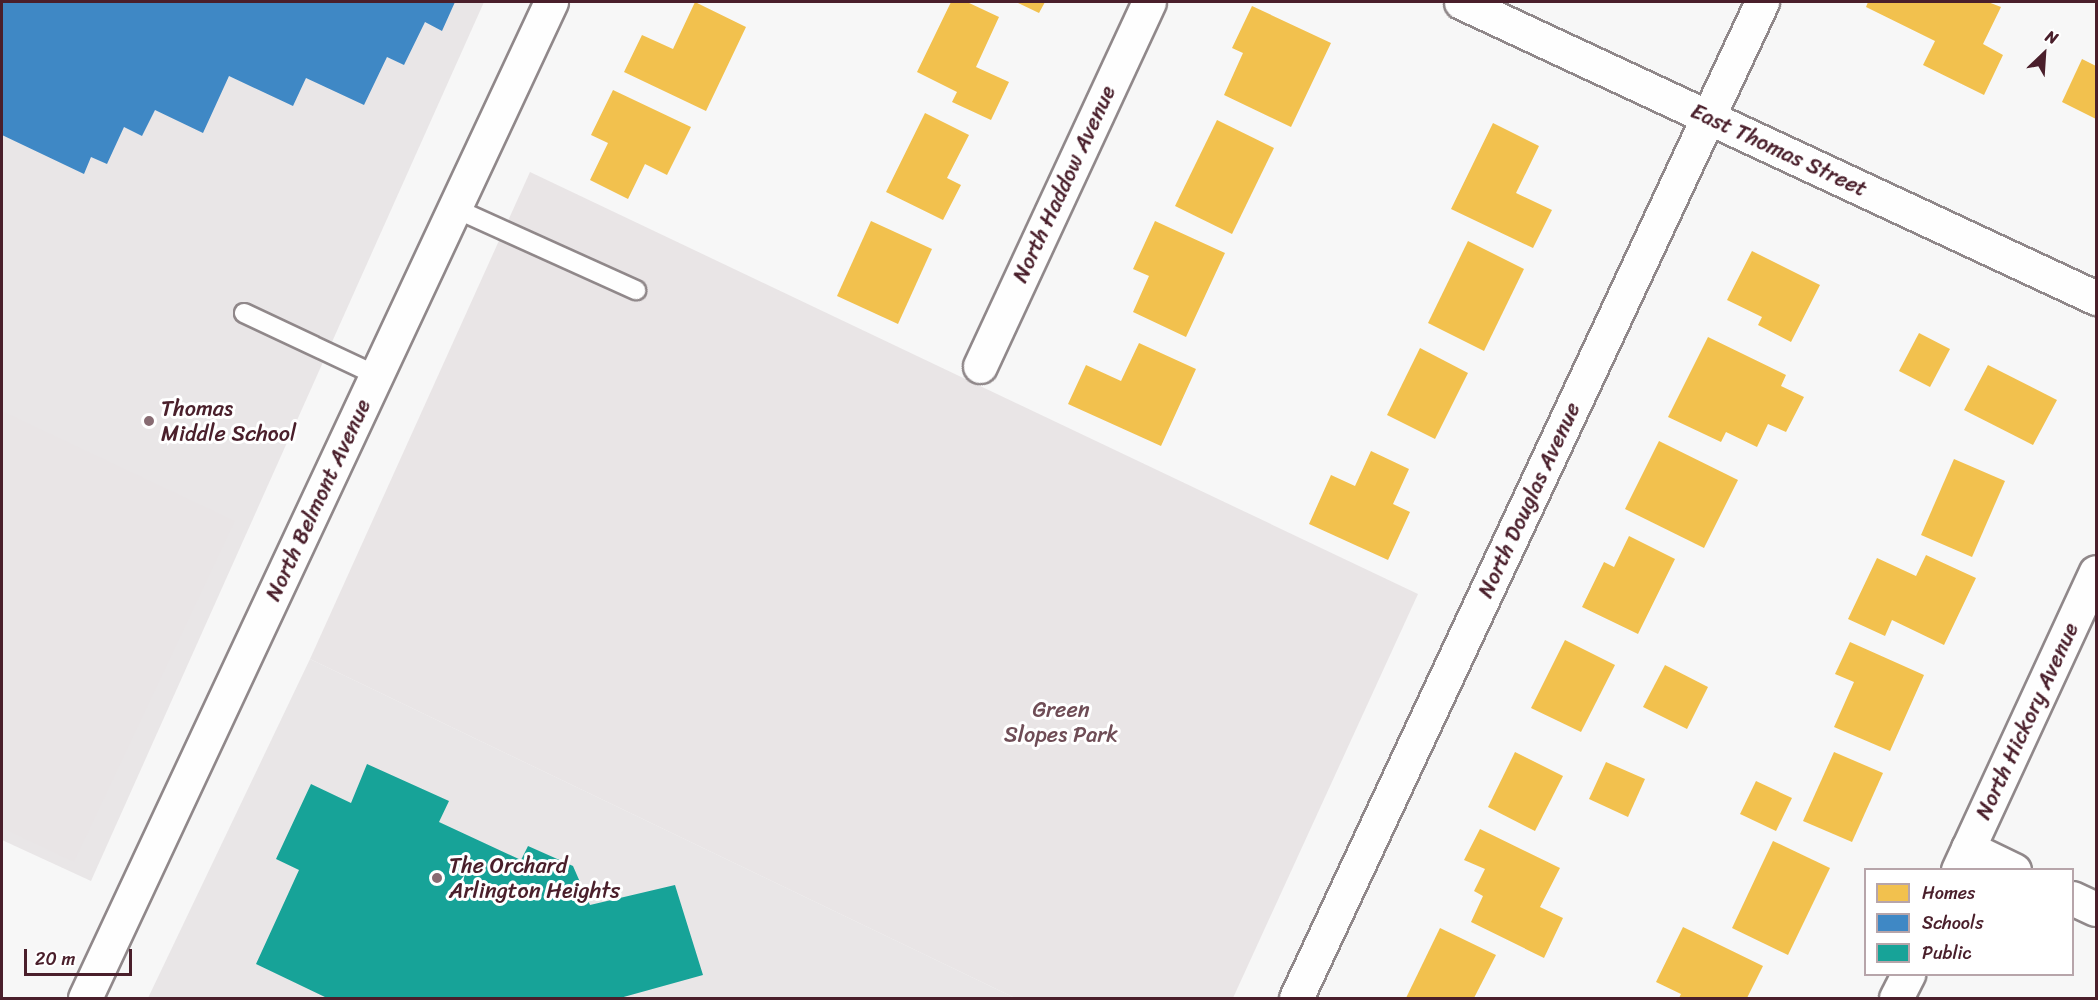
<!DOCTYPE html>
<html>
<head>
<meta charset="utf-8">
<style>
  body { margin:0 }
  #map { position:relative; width:2098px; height:1000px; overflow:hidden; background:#f7f7f7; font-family:Sriracha,sans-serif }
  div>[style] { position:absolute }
  .built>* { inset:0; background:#e9e6e7 }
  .green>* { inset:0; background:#e9e5e6 }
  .homes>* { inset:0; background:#f2c14e }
  .schools>* { inset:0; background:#3f88c5 }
  .public>* { inset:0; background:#17a398 }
  .roads { filter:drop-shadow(2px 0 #90888a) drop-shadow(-2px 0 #90888a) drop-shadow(0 2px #90888a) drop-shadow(0 -2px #90888a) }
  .lane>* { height:18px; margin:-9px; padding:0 9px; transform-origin:9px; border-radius:9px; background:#fefefe }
  .street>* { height:33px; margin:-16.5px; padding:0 16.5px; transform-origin:16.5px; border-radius:16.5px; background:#fefefe }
  .secondary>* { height:33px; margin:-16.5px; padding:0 16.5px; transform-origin:16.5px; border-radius:16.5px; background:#fefefe }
  .dots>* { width:16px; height:16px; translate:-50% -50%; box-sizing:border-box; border:3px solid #fff; border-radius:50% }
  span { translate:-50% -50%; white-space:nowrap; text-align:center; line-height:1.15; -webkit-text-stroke:6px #fff; paint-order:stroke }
  .street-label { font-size:22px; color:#4a1f2b }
  .poi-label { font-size:22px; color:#4a1f2b }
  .left { translate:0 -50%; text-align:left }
  .park-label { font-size:22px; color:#6f4d56 }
  .frame { position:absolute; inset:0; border:3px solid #4a1f2b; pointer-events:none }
  .legend { position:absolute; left:1864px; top:868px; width:210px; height:108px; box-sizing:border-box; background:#fff; border:2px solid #b7a5aa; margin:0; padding:8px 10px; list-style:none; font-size:18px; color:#4a1f2b }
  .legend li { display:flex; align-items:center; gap:12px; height:30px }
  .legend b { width:30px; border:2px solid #b7a5aa }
  .north { position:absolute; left:2014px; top:24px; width:60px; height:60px; -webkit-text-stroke:4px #fff; paint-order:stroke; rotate:25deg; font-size:16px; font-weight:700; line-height:24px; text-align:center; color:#4a1f2b }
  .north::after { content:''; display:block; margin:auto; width:21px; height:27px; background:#4a1f2b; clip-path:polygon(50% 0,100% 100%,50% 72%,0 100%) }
  .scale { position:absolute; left:24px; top:949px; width:108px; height:27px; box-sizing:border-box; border:3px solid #4a1f2b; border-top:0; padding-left:8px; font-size:18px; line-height:21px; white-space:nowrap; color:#4a1f2b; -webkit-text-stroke:4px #fff; paint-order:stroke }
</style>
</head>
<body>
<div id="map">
  <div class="built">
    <div style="clip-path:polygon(2px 2px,484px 2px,91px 881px,2px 840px)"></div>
    <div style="clip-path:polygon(310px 659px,1015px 998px,148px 998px)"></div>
  </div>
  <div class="green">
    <div style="clip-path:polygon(530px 172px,1418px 594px,1233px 998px,1015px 998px,310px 659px)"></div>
    <div style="clip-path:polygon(2px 411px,235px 521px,74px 862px,2px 828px)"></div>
  </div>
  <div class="homes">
    <div style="clip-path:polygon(695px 2px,746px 27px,706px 111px,624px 72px,642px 35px,673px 49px)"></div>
    <div style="clip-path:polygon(951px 2px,967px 2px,999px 17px,976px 67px,1009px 82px,991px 120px,952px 102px,957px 92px,917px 72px)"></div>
    <div style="clip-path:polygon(1016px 2px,1045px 2px,1039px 13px)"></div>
    <div style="clip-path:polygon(1868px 2px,1988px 2px,2001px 7px,1983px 44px,2003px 55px,1984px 95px,1923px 65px,1935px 41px,1866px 7px)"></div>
    <div style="clip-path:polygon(1252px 6px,1331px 43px,1291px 127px,1224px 95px,1243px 53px,1232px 48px)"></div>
    <div style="clip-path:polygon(2082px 59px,2096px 66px,2096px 119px,2062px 102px)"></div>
    <div style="clip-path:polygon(613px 90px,691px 127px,667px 175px,645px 164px,628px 199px,590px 180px,608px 143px,591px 135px)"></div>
    <div style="clip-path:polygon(925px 113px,969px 135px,947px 178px,961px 185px,943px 220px,886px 192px)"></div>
    <div style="clip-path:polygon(1217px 120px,1274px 148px,1232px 234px,1175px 206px)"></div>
    <div style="clip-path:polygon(1493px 123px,1539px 146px,1516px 193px,1552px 210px,1533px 248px,1451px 209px)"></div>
    <div style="clip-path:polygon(871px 221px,932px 249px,898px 324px,837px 296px)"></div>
    <div style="clip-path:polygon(1155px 221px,1225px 253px,1186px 337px,1133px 312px,1149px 276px,1133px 269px)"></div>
    <div style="clip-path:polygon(1468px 241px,1524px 269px,1484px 351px,1428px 323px)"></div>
    <div style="clip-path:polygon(1752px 251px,1820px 285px,1791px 342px,1758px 325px,1762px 317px,1727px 300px)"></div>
    <div style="clip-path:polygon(1919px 333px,1950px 349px,1930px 387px,1899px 371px)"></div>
    <div style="clip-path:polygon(1708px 337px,1786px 375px,1781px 386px,1804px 397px,1786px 432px,1768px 424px,1757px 447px,1726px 432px,1721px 442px,1668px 417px)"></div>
    <div style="clip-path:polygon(1139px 343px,1196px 369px,1161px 446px,1068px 404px,1086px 365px,1121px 381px)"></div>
    <div style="clip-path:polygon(1420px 348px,1468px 373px,1435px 439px,1387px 415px)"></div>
    <div style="clip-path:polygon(1988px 365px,2057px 400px,2033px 445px,1964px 410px)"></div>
    <div style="clip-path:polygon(1659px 441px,1738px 480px,1704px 548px,1625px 509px)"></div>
    <div style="clip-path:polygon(1371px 451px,1409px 469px,1393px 504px,1410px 512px,1388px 560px,1309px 524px,1331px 475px,1355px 486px)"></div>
    <div style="clip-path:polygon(1954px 459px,2005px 481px,1972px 557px,1921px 535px)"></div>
    <div style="clip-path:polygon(1629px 536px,1675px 559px,1638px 634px,1582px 607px,1604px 562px,1614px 567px)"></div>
    <div style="clip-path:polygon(1926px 555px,1976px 578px,1944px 645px,1892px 620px,1885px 636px,1848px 619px,1877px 558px,1916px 576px)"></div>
    <div style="clip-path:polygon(1565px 640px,1615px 665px,1581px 732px,1531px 708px)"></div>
    <div style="clip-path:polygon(1850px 642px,1924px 675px,1890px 751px,1834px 727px,1854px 682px,1835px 674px)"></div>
    <div style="clip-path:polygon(1665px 665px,1708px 687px,1687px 729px,1643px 707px)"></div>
    <div style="clip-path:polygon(1515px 752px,1563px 776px,1535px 831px,1488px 807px)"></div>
    <div style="clip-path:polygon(1834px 752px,1883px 773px,1852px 842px,1803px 821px)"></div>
    <div style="clip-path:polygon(1606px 762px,1645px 779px,1628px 817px,1589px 799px)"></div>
    <div style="clip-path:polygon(1756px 781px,1792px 798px,1776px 831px,1740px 814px)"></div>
    <div style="clip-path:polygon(1480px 829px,1560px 868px,1540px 907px,1563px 918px,1544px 958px,1471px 922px,1483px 896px,1474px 891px,1485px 869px,1464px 860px)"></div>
    <div style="clip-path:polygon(1773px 841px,1830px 868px,1788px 955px,1732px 928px)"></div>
    <div style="clip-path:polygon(1683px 927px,1763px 966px,1747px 998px,1679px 998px,1681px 994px,1656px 982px)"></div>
    <div style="clip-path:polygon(1440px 928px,1496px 955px,1474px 998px,1406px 998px)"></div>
  </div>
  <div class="schools">
    <div style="clip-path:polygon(2px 2px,455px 2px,442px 31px,425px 22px,404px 65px,387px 57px,364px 105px,306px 78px,293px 106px,229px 76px,203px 133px,155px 110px,142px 136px,124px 127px,107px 164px,91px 157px,84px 174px,2px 135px)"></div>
  </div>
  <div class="public">
    <div style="clip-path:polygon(367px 764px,449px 801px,439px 822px,521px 860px,528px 846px,573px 866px,590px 905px,675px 885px,703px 975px,620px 998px,327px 998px,256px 964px,299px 870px,276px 859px,311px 784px,351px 803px)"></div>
  </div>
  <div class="roads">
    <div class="lane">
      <div style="left:454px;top:208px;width:200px;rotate:24.3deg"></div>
      <div style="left:244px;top:313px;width:146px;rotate:25.2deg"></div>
    </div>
    <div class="street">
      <div style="left:980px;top:366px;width:401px;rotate:-65.1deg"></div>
      <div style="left:1968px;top:848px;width:51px;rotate:25.6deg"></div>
      <div style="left:1958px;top:870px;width:328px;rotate:-65.2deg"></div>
      <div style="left:2072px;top:898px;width:26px;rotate:25deg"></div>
      <div style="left:85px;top:998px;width:1100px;rotate:-64.93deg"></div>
      <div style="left:1296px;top:998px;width:1100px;rotate:-64.93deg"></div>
      <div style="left:1896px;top:998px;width:27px;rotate:-63deg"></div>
    </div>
    <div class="secondary">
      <div style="left:1461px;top:2px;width:701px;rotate:24.99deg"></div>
    </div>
  </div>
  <div class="dots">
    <div style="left:149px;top:421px;background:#876b72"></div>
    <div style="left:437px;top:878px;background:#876b72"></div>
  </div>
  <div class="street-label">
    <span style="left:1779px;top:150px;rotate:25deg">East Thomas Street</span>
    <span style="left:1064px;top:184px;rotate:-65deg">North Haddow Avenue</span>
    <span style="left:318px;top:500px;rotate:-65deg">North Belmont Avenue</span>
    <span style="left:1529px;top:500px;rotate:-65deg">North Douglas Avenue</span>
    <span style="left:2027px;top:721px;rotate:-65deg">North Hickory Avenue</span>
  </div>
  <div class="poi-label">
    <span class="left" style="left:161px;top:421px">Thomas<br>Middle School</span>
    <span class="left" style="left:449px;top:878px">The Orchard<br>Arlington Heights</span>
  </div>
  <div class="park-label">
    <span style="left:1061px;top:722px">Green<br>Slopes Park</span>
  </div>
  <div class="frame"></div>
  <ul class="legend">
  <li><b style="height:16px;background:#f2c14e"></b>Homes</li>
  <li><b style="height:16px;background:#3f88c5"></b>Schools</li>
  <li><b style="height:16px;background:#17a398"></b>Public</li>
  </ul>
  <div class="north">N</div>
  <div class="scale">20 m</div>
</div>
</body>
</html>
